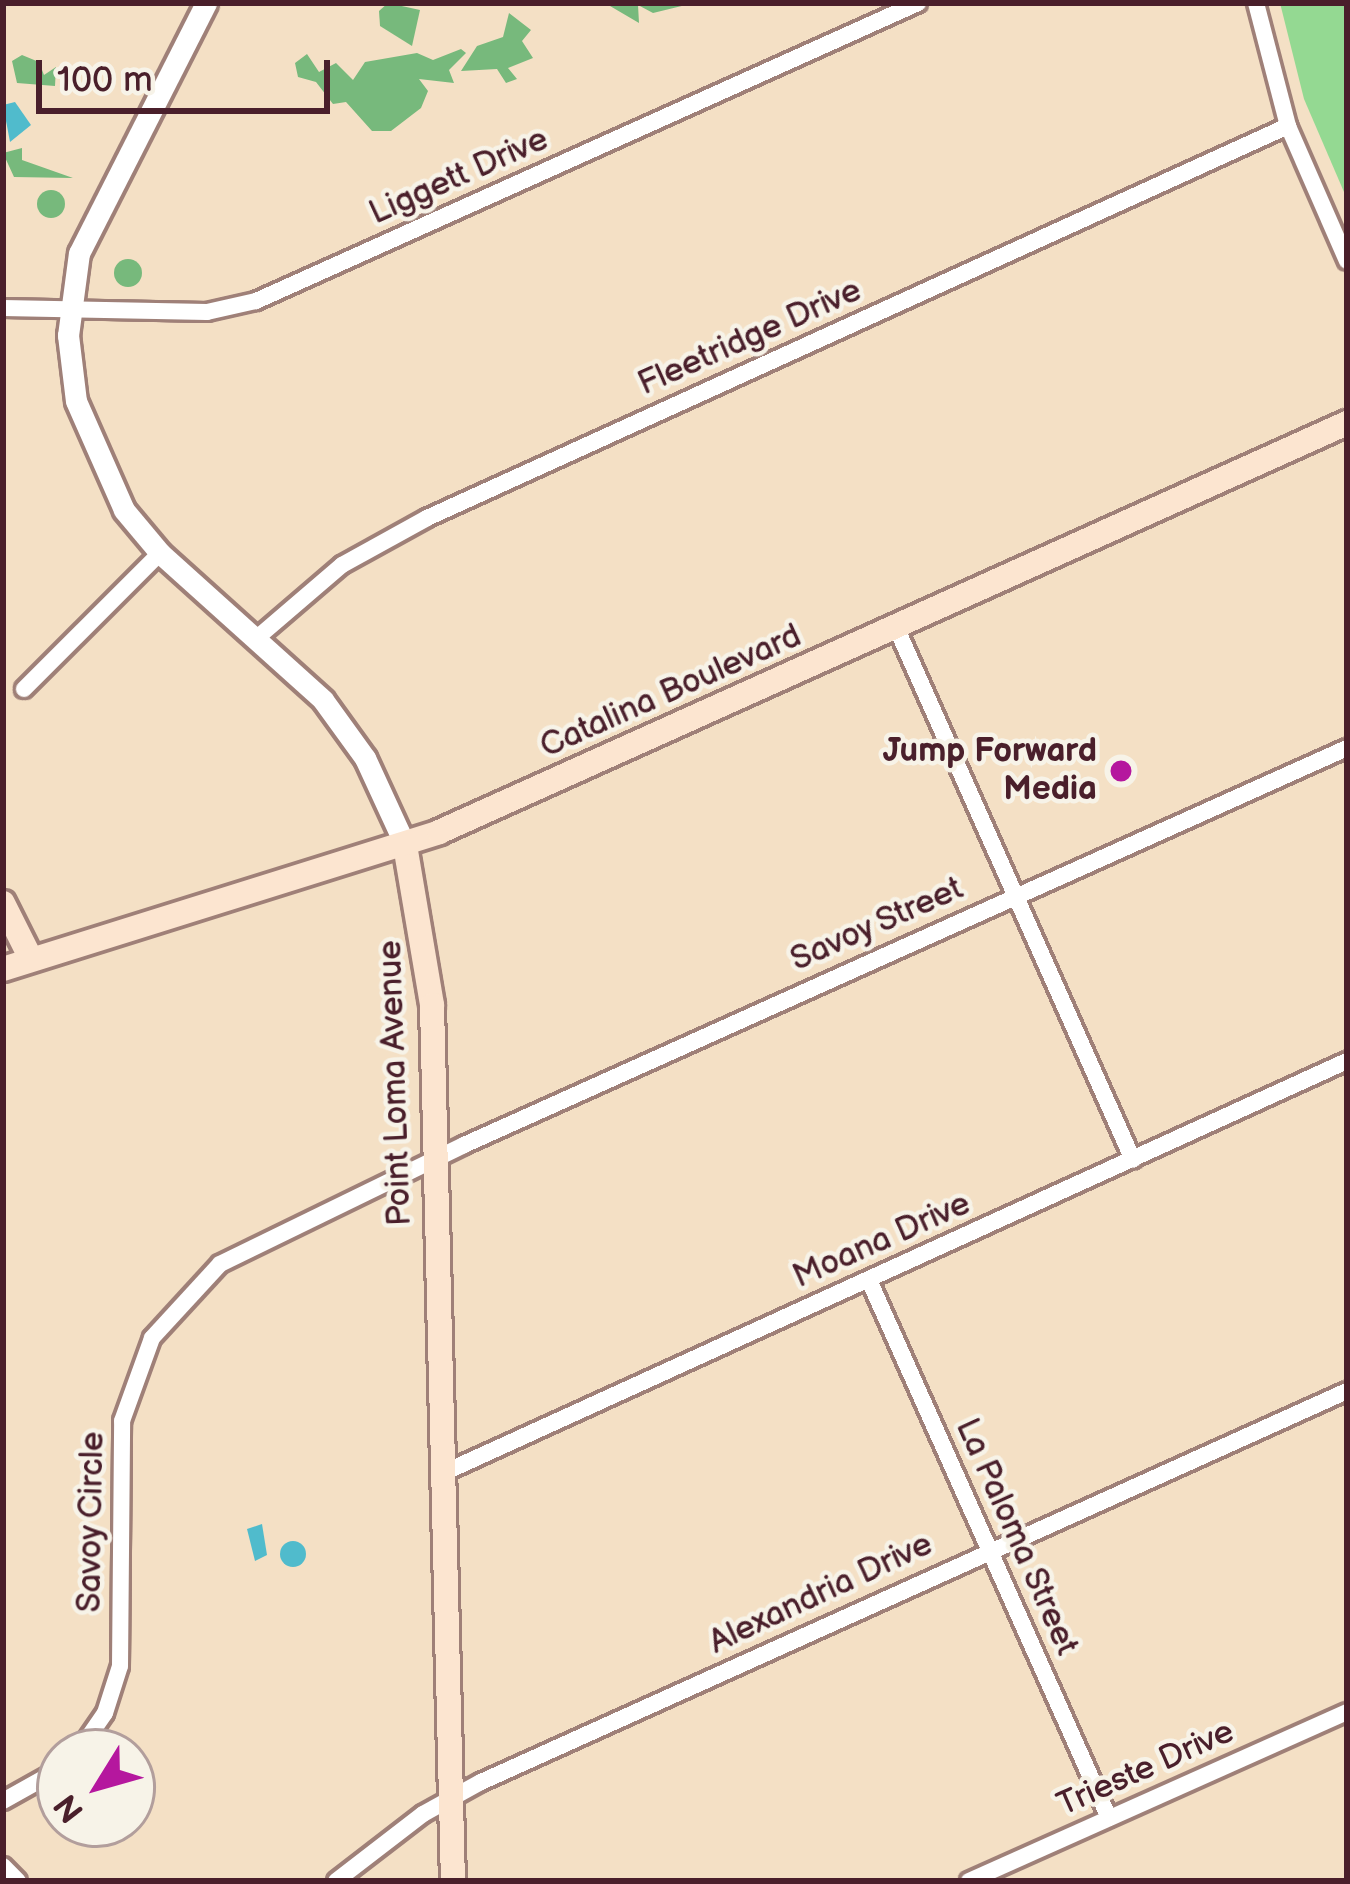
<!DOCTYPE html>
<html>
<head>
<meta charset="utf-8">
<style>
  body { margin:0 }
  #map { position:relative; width:1350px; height:1884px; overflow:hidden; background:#f4e0c5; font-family:"Balsamiq Sans",sans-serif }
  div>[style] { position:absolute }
  .green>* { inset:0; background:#94d992 }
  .forest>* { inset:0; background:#77b97c }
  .round { border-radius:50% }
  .water>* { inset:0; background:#50bbcc }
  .roads { filter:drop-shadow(3px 0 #9f8078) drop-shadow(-3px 0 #9f8078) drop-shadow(0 3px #9f8078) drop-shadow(0 -3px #9f8078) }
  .minor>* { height:16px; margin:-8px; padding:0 8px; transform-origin:8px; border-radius:8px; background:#fff }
  .tertiary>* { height:21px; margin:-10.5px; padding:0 10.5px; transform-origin:10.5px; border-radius:10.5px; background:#fff }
  .secondary>* { height:24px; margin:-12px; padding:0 12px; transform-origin:12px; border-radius:12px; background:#fce5d0 }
  .dots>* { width:33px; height:33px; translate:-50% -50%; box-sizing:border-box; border:6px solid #f7f3e8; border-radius:50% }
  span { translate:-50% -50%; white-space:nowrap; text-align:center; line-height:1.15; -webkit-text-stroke:9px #f7f3e8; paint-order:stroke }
  .street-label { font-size:33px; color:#4a1f2b }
  .poi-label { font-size:33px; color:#4a1f2b; font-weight:700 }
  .right { translate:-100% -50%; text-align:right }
  .frame { position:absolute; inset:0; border:6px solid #4a1f2b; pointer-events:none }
  .north { position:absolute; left:36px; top:1728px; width:120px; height:120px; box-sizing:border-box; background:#f7f3e8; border:3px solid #b29e9c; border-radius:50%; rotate:233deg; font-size:33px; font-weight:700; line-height:48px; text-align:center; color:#4a1f2b }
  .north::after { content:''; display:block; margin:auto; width:42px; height:54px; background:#b5179e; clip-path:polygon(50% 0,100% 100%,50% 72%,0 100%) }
  .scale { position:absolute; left:36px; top:60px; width:294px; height:54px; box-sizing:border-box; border:6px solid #4a1f2b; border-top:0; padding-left:15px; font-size:36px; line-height:42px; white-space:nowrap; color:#4a1f2b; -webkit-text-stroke:9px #f7f3e8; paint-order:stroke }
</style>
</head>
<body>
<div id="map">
  <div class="green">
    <div style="clip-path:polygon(1280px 3px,1347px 3px,1347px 199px,1304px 99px)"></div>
  </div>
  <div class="forest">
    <div style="clip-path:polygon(388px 3px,420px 10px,412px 46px,380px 26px,379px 11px)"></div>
    <div style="clip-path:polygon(694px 3px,653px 13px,638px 5px,639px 23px,610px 6px)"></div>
    <div style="clip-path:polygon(509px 13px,531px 30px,522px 41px,533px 58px,508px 68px,517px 79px,506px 83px,497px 69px,461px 71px,477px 46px,503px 37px)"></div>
    <div style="clip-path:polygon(461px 49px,466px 53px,449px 70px,454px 83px,419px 79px,428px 91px,421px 108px,391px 131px,372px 131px,346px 102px,333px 104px,316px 82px,298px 77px,295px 63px,307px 54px,319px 72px,336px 63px,353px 80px,365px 62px,417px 53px,433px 60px)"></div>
    <div style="clip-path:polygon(22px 55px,39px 62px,44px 75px,56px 67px,55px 86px,17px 83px,12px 61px)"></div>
    <div style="clip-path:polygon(22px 148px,22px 160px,73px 178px,14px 177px,3px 153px)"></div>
    <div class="round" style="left:37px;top:190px;width:28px;height:28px"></div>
    <div class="round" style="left:114px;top:259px;width:28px;height:28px"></div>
  </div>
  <div class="water">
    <div style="clip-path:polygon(15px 102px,31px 125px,10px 142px,3px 105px)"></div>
    <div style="clip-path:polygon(262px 1524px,267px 1555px,255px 1561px,247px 1529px)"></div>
    <div class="round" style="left:280px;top:1541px;width:26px;height:26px"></div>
  </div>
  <div class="roads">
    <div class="minor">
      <div style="left:1256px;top:3px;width:127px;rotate:75.4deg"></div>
      <div style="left:1288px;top:126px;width:147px;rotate:66.4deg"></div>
      <div style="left:3px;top:308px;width:204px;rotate:1.1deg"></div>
      <div style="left:207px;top:312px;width:50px;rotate:-12.7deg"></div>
      <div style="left:256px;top:301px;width:726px;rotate:-24.23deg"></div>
      <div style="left:896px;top:627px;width:583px;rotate:66.03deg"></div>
      <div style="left:258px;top:637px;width:111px;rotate:-40.6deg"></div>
      <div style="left:342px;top:565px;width:97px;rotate:-28.9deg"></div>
      <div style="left:427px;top:518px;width:946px;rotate:-24.48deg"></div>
      <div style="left:24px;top:689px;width:192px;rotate:-45deg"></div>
      <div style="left:869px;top:1280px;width:589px;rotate:65.96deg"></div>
      <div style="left:441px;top:1474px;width:996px;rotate:-24.51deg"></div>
      <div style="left:78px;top:1752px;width:47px;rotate:-55.3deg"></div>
      <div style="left:105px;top:1713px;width:49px;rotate:-72.3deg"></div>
      <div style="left:120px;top:1666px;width:245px;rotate:-89.5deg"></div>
      <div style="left:122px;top:1421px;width:88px;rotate:-70.1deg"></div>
      <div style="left:152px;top:1338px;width:100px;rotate:-47.4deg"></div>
      <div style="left:220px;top:1264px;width:271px;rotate:-26deg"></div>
      <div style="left:464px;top:1145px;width:968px;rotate:-24.21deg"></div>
      <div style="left:3px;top:1801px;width:65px;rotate:-29.3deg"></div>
      <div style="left:3px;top:1866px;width:21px;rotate:45deg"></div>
      <div style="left:336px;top:1881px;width:110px;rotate:-37.6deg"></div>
      <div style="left:423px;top:1814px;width:66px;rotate:-28.9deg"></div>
      <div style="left:481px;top:1782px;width:950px;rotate:-24.3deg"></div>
      <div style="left:969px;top:1881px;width:414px;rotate:-24.1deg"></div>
    </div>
    <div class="tertiary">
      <div style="left:206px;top:3px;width:280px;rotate:116.9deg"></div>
      <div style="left:79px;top:253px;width:83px;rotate:97.6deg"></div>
      <div style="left:68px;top:335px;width:66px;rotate:83.1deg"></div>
      <div style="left:76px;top:401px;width:119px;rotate:66.2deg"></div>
      <div style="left:124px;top:510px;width:56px;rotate:50.1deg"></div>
      <div style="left:160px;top:553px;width:219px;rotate:42deg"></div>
      <div style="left:323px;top:700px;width:72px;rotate:54.1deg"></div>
      <div style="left:365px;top:758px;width:96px;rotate:65.3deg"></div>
    </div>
    <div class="secondary">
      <div style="left:405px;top:845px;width:162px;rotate:80.4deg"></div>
      <div style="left:432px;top:1005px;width:876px;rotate:88.63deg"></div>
      <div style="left:3px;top:903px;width:63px;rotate:63.4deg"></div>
      <div style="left:3px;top:969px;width:457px;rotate:-17.4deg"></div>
      <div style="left:439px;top:832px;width:996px;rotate:-24.25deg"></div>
    </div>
  </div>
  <div class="dots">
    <div style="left:1121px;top:771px;background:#b5179e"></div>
  </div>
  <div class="street-label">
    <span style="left:459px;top:177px;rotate:-24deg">Liggett Drive</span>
    <span style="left:750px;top:338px;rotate:-24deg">Fleetridge Drive</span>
    <span style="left:671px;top:692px;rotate:-24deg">Catalina Boulevard</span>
    <span style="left:877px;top:925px;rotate:-24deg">Savoy Street</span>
    <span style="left:396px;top:1083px;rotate:-92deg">Point Loma Avenue</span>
    <span style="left:882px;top:1241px;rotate:-24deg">Moana Drive</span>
    <span style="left:92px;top:1522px;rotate:-89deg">Savoy Circle</span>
    <span style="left:1016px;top:1537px;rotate:66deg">La Paloma Street</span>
    <span style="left:821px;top:1594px;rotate:-25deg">Alexandria Drive</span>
    <span style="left:1146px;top:1769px;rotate:-24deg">Trieste Drive</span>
  </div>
  <div class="poi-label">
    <span class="right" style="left:1097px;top:771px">Jump Forward<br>Media</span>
  </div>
  <div class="frame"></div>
  <div class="north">N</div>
  <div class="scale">100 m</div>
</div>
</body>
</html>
